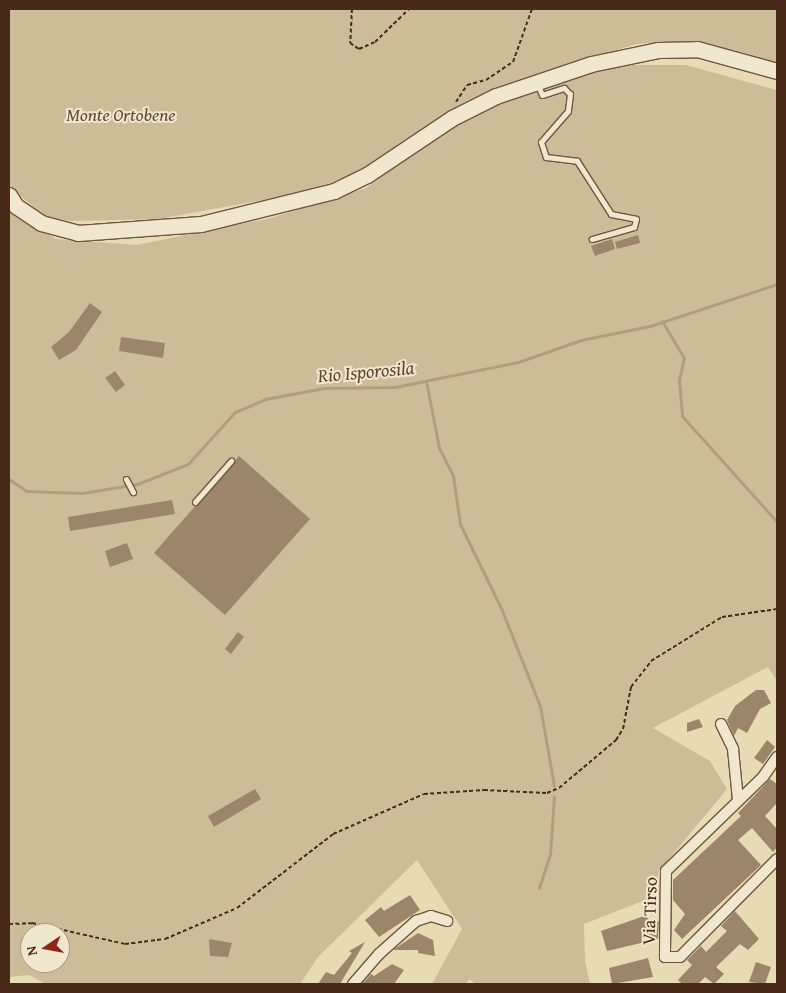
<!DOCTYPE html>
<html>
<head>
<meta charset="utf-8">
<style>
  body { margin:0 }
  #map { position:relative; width:786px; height:993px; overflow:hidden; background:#e7dbb4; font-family:"Gentium Book Plus",serif }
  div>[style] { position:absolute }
  .green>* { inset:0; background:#ccbd99 }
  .stream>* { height:3px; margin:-1.5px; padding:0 1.5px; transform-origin:1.5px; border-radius:1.5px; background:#b19e7f }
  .building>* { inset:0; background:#9b8669 }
  .path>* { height:2px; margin-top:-1px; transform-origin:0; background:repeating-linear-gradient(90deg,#492918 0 4px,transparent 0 6.5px) }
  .roads { filter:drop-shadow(1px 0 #70563f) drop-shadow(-1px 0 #70563f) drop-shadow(0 1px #70563f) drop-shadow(0 -1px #70563f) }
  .lane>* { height:5px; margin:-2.5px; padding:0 2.5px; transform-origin:2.5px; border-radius:2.5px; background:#efe8ce }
  .street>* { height:10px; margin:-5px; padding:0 5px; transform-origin:5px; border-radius:5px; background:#efe8ce }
  .secondary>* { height:15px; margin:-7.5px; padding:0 7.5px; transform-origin:7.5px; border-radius:7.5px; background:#efe8ce }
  span { translate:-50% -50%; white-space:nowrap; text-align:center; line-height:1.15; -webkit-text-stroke:4px #efe8ce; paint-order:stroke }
  .park-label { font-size:18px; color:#634732; font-style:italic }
  .street-label { font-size:18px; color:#492918 }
  .water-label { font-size:19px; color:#634632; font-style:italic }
  .frame { position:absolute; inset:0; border:10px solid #492918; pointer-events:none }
  .north { position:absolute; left:20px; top:923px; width:50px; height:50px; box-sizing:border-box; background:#efe8ce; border:1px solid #ad9c85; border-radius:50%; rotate:258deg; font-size:14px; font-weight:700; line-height:20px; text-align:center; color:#492918 }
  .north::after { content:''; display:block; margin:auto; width:18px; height:22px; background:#8f2418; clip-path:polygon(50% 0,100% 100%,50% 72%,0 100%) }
</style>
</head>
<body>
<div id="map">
  <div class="green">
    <div style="clip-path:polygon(9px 9px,777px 9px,777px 66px,738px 51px,681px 41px,636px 44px,503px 85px,465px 102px,365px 169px,307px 192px,159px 219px,69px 221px,44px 216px,9px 186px)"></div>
    <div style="clip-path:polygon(evenodd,631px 65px,686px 65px,777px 90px,777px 681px,768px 667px,653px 728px,710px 761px,727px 789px,659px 871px,653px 897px,584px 924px,585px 961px,590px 984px,476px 984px,469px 979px,466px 984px,432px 984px,462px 929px,417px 860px,318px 957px,300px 984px,46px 984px,29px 975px,9px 977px,9px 209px,56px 239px,136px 245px,271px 218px,366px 188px,456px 123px,508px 97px,603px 67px,631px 65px,30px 933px,60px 933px,60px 963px,30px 963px,30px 933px)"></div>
  </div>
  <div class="stream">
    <div style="left:662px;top:321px;width:43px;rotate:59.3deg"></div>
    <div style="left:684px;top:358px;width:23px;rotate:103deg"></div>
    <div style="left:679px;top:380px;width:36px;rotate:85deg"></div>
    <div style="left:682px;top:416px;width:142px;rotate:48.1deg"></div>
    <div style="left:426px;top:381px;width:68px;rotate:79deg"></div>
    <div style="left:439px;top:448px;width:31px;rotate:63deg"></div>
    <div style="left:453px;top:476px;width:49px;rotate:81.7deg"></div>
    <div style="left:460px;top:524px;width:93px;rotate:64deg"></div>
    <div style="left:501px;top:608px;width:105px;rotate:68.3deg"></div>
    <div style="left:540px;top:706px;width:81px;rotate:80.1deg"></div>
    <div style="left:9px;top:479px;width:21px;rotate:35deg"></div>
    <div style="left:26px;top:491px;width:56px;rotate:2deg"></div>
    <div style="left:82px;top:493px;width:56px;rotate:-9.3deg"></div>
    <div style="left:137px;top:484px;width:55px;rotate:-21.4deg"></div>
    <div style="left:188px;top:464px;width:70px;rotate:-47.9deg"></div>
    <div style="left:235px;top:412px;width:33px;rotate:-23deg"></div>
    <div style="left:265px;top:399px;width:60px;rotate:-10.6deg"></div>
    <div style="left:324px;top:388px;width:71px;rotate:-0.8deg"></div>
    <div style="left:395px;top:387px;width:126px;rotate:-11.5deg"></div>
    <div style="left:518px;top:362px;width:67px;rotate:-19.2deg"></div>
    <div style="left:581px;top:340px;width:70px;rotate:-11.5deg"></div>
    <div style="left:650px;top:326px;width:134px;rotate:-18.3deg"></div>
    <div style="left:539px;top:888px;width:35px;rotate:-72deg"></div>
    <div style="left:550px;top:855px;width:59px;rotate:-86.1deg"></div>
  </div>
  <div class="building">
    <div style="clip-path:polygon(638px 235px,640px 243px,617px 249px,615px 242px)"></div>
    <div style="clip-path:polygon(612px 239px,615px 249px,595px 256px,591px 246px)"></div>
    <div style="clip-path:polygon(90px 303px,102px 312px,76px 350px,59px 360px,51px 347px,69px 332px)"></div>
    <div style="clip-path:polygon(121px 337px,165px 343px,163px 358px,119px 351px)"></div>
    <div style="clip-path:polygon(115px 371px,125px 385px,116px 392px,105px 378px)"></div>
    <div style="clip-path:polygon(239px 456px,310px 519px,225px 615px,154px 553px)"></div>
    <div style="clip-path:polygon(172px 500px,175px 514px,70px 531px,68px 517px)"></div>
    <div style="clip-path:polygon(127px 543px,133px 559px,110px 567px,105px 551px)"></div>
    <div style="clip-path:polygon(238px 632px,244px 637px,231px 654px,225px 649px)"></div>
    <div style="clip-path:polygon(756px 690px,764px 690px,771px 703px,760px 709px,747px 733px,738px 728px,734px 736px,727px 720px,735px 706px)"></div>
    <div style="clip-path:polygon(699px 719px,703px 727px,687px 732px,687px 723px)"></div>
    <div style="clip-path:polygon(767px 740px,775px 747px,763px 764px,754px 758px)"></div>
    <div style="clip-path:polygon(770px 779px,777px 784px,777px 803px,765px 816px,777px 829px,777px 847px,773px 852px,752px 828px,738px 840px,761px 865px,682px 939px,674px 930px,685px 914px,673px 900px,673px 880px,741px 816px,738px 813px)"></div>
    <div style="clip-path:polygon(255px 789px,261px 799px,214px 827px,208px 816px)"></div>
    <div style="clip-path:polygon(410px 895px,420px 910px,379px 937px,365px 920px,381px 907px,384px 911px)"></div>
    <div style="clip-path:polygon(735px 911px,759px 939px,748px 950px,740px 944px,716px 967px,724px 974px,714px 984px,705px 977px,698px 984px,682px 984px,678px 980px,692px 965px,687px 960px,701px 946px,706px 952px,727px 931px,721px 926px)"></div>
    <div style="clip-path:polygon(647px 915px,650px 924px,659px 921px,658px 939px,607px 951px,601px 931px)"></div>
    <div style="clip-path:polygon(418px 933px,433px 940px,435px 956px,418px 953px,418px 950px,393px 950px)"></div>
    <div style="clip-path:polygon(209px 939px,232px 943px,228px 957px,210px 956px)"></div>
    <div style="clip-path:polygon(365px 942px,340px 984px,318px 984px,326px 972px,334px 975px,352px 953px,349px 951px)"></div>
    <div style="clip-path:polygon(648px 958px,653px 977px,612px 984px,609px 968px)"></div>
    <div style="clip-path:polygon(756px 962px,771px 967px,765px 984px,749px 982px)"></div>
    <div style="clip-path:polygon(392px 964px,404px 970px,394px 984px,362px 984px,371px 974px,374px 976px)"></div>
  </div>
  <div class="path">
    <div style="left:352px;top:9px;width:34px;rotate:93deg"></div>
    <div style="left:350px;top:43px;width:11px;rotate:34deg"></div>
    <div style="left:359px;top:49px;width:17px;rotate:-24deg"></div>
    <div style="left:375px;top:42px;width:47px;rotate:-44.1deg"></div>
    <div style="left:456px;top:102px;width:20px;rotate:-57deg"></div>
    <div style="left:467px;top:85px;width:20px;rotate:-15deg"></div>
    <div style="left:486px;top:80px;width:32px;rotate:-34deg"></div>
    <div style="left:513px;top:62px;width:56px;rotate:-70.3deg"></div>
    <div style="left:9px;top:924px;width:23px;rotate:-2deg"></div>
    <div style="left:32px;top:923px;width:95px;rotate:12.7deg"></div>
    <div style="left:125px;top:944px;width:40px;rotate:-7.1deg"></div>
    <div style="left:165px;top:939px;width:78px;rotate:-23.3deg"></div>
    <div style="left:237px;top:908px;width:121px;rotate:-37.6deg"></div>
    <div style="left:333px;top:834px;width:99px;rotate:-23.7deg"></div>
    <div style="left:424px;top:794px;width:60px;rotate:-3.8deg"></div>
    <div style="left:484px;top:790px;width:63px;rotate:2.7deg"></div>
    <div style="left:547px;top:793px;width:13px;rotate:-23deg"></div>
    <div style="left:559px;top:788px;width:75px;rotate:-40.1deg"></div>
    <div style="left:616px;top:740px;width:13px;rotate:-58deg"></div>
    <div style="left:623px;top:729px;width:43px;rotate:-79.2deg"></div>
    <div style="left:631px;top:687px;width:33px;rotate:-52deg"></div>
    <div style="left:651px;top:661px;width:84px;rotate:-31.8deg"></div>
    <div style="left:722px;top:617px;width:56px;rotate:-8.3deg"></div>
  </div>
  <div class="roads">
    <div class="lane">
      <div style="left:537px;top:83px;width:13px;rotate:67deg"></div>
      <div style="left:542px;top:95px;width:23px;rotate:-18deg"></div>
      <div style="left:564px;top:88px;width:8px;rotate:45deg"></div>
      <div style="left:570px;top:94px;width:17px;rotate:97deg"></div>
      <div style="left:568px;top:111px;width:41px;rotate:131.1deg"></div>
      <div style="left:541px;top:142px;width:16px;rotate:72deg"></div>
      <div style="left:546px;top:157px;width:31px;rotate:7deg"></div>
      <div style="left:577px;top:161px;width:63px;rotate:57.3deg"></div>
      <div style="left:611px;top:214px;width:25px;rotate:11deg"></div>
      <div style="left:636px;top:219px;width:8px;rotate:104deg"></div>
      <div style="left:634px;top:227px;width:44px;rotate:164.1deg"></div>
      <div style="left:126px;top:479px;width:15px;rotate:62deg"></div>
      <div style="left:195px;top:502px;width:55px;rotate:-48.7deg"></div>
    </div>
    <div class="street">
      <div style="left:721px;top:724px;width:28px;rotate:64deg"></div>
      <div style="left:733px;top:749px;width:51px;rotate:84.4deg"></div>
      <div style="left:777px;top:757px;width:24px;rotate:125deg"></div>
      <div style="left:763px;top:777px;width:135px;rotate:135.9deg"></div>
      <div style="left:666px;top:871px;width:86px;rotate:90.7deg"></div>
      <div style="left:665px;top:957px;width:15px"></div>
      <div style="left:680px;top:957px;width:138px;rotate:-45.3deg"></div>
      <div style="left:353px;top:984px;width:40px;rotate:-49deg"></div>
      <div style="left:379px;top:954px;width:50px;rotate:-41.7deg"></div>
      <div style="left:416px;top:921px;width:16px;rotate:-18deg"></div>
      <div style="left:431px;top:916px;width:17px;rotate:17deg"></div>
    </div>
    <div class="secondary">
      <div style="left:9px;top:195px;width:13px;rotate:58deg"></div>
      <div style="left:16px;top:206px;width:30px;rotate:34deg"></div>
      <div style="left:41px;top:223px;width:38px;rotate:15deg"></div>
      <div style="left:78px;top:233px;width:123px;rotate:-4.2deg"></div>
      <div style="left:201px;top:224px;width:137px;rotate:-13.9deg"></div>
      <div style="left:334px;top:191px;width:37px;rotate:-26deg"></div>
      <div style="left:367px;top:175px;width:102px;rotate:-33.8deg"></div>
      <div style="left:452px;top:118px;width:49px;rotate:-26.6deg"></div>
      <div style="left:496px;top:96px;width:100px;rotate:-18.6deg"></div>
      <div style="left:591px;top:64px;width:68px;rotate:-11.8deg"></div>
      <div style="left:658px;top:50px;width:39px;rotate:-1deg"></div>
      <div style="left:697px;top:49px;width:83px;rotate:15.4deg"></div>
    </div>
  </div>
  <div class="park-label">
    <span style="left:121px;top:115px">Monte Ortobene</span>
  </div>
  <div class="street-label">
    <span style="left:650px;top:911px;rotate:-88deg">Via Tirso</span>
  </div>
  <div class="water-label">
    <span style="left:366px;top:372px;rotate:-5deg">Rio Isporosila</span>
  </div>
  <div class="frame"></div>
  <div class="north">N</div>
</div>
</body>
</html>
